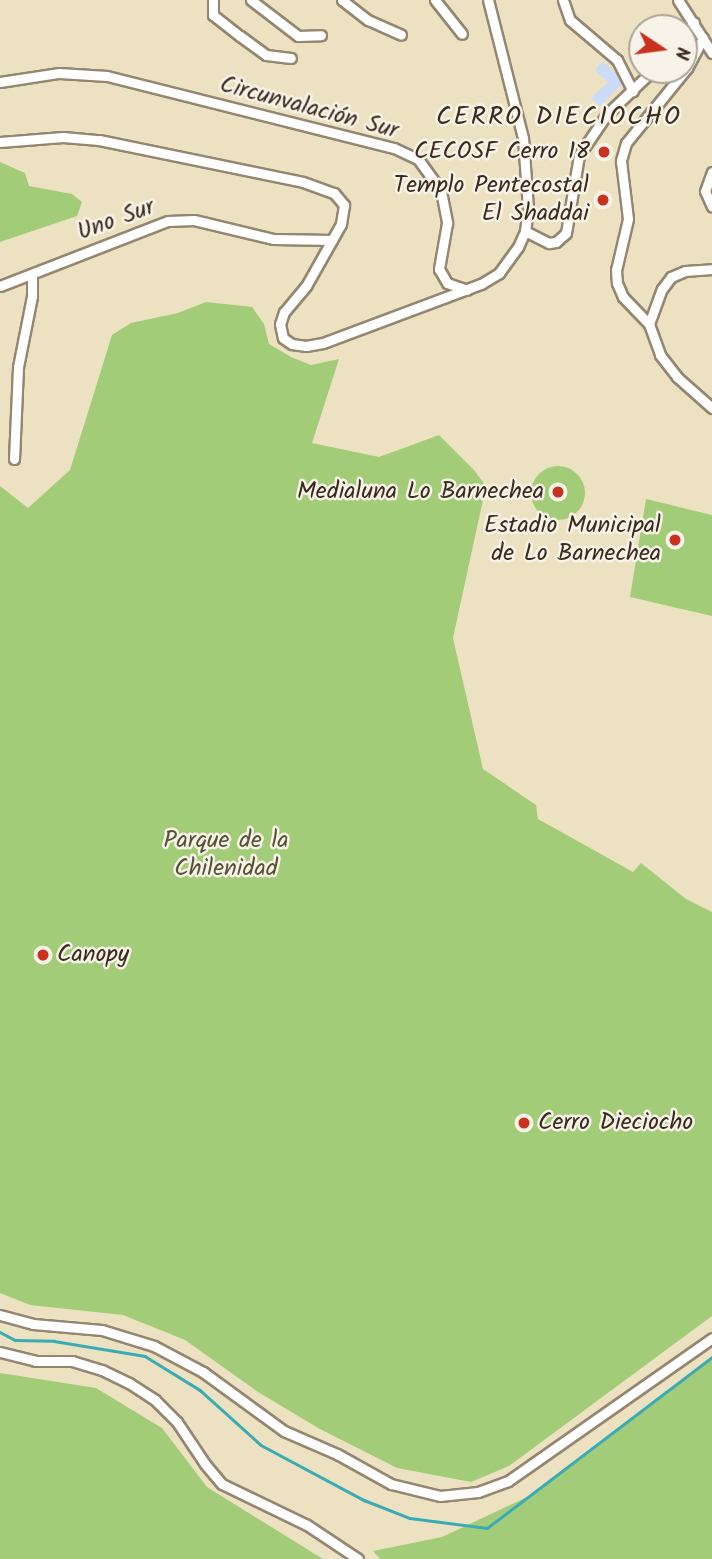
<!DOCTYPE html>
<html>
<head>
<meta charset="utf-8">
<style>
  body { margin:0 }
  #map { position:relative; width:712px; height:1559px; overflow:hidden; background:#ece2c2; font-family:Kalam,sans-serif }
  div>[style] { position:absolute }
  .built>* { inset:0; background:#cbdbf9 }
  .green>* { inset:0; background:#a3cc78 }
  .round { border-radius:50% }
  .stream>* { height:2.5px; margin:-1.25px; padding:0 1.25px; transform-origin:1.25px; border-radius:1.25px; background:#3aabb5 }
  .roads { filter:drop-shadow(2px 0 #948670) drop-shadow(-2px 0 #948670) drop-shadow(0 2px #948670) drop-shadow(0 -2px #948670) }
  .street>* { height:9px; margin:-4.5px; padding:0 4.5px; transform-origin:4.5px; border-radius:4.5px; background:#fff }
  .dots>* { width:19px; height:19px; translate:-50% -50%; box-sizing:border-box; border:4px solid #f7f3e8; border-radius:50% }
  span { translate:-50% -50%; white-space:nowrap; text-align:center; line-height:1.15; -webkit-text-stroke:5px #f7f3e8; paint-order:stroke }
  .street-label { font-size:24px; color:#3b2a1e }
  .poi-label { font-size:24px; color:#3b2a1e }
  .right { translate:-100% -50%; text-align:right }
  .left { translate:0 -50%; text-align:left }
  .park-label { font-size:24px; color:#555234 }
  .neighbourhood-label { font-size:26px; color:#3b2a1e; letter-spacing:2px }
  .north { position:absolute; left:628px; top:14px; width:70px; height:70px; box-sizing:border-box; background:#f7f3e8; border:2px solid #aca397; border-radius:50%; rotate:103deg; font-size:19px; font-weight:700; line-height:28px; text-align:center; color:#3b2a1e }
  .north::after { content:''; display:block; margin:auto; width:24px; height:32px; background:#c8321e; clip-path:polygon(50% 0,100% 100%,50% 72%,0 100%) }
</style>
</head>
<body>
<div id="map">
  <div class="built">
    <div style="clip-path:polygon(603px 61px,624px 82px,600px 106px,591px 98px,608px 82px,595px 70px)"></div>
  </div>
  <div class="green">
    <div style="clip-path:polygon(0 162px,25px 173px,29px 186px,72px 194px,82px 202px,77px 216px,0 242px)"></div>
    <div style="clip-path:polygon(206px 302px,252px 307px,264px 324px,269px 344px,291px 357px,311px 365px,339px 359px,312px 443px,379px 457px,439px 435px,474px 470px,486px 486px,453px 638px,483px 769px,536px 805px,538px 819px,633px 872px,641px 863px,686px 899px,712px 912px,712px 1316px,509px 1466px,471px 1482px,397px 1468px,318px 1428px,258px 1392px,185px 1340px,123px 1315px,30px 1305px,0 1293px,0 486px,28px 508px,70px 470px,112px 335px,131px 323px,178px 313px)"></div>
    <div class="round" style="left:531px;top:466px;width:54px;height:54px"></div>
    <div style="clip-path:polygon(646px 499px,712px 515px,712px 616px,630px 597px)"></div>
    <div style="clip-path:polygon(712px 1358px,712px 1559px,380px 1559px,373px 1551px,442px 1537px,527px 1497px)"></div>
    <div style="clip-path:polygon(0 1373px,96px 1388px,162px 1428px,207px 1487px,323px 1559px,0 1559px)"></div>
  </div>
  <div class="stream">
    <div style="left:0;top:1332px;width:17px;rotate:28deg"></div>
    <div style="left:15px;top:1340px;width:39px;rotate:1deg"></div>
    <div style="left:54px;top:1341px;width:92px;rotate:9.4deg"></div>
    <div style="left:145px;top:1356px;width:65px;rotate:31.7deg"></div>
    <div style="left:200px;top:1390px;width:82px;rotate:42deg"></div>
    <div style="left:261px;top:1445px;width:117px;rotate:28.1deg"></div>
    <div style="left:364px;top:1500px;width:49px;rotate:21.4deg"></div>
    <div style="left:410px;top:1518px;width:78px;rotate:7.4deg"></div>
    <div style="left:487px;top:1528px;width:283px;rotate:-37.2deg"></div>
  </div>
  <div class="roads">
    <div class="street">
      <div style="left:213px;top:0;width:15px;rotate:90deg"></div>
      <div style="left:213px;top:15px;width:34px;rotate:38deg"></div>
      <div style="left:240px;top:36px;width:32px;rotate:36deg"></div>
      <div style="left:266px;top:55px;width:25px;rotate:7deg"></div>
      <div style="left:251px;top:0;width:59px;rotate:37.5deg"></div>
      <div style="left:298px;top:36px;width:23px;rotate:-2deg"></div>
      <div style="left:342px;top:0;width:33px;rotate:38deg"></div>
      <div style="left:368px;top:20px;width:36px;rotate:24deg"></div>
      <div style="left:435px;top:0;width:43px;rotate:51.5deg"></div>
      <div style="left:563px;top:0;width:21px;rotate:71deg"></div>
      <div style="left:570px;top:20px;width:62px;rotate:40.4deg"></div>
      <div style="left:617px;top:60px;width:35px;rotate:63deg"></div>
      <div style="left:678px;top:0;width:63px;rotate:57.3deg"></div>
      <div style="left:684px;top:35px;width:16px;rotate:-52deg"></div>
      <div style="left:703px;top:38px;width:34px;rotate:118deg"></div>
      <div style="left:687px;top:68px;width:97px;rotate:129.1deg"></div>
      <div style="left:626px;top:143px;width:19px;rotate:106deg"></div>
      <div style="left:621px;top:161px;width:58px;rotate:83.1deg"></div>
      <div style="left:628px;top:219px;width:52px;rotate:103.2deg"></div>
      <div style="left:616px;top:270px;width:13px;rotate:86deg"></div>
      <div style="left:617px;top:283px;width:15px;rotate:67deg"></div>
      <div style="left:623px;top:297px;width:37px;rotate:46deg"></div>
      <div style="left:649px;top:324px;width:33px;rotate:70deg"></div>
      <div style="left:660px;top:355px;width:28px;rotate:52deg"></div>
      <div style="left:677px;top:377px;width:47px;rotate:41.5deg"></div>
      <div style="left:0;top:82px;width:60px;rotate:-8.7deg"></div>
      <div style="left:59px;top:73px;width:48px;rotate:3.6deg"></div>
      <div style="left:107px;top:76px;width:296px;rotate:14.1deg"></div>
      <div style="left:394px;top:148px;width:26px;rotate:25deg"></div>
      <div style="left:418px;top:159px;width:39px;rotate:54deg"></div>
      <div style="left:441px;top:191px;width:33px;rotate:79deg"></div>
      <div style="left:447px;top:223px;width:47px;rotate:99.9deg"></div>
      <div style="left:439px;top:269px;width:16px;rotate:60deg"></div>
      <div style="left:447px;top:283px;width:21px;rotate:19deg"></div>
      <div style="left:0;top:142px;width:63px;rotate:-4.5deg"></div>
      <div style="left:63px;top:137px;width:36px;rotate:5deg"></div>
      <div style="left:99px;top:140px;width:208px;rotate:11.6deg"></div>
      <div style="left:303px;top:182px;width:33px;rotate:20deg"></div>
      <div style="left:334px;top:193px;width:16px;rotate:50deg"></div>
      <div style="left:344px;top:205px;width:19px;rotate:99deg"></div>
      <div style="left:341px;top:224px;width:71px;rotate:119.4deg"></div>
      <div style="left:306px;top:286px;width:34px;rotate:130deg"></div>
      <div style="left:284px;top:312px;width:13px;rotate:108deg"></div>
      <div style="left:280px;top:324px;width:14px;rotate:78deg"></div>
      <div style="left:283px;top:338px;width:11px;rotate:34deg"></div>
      <div style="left:292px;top:344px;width:14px;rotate:8deg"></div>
      <div style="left:306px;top:346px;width:17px;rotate:-10deg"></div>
      <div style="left:323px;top:343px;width:169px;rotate:-20.5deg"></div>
      <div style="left:481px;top:284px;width:21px;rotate:-31deg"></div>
      <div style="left:499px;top:273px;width:32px;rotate:-54deg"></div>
      <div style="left:518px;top:247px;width:17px;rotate:-66deg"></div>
      <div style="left:525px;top:231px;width:22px;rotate:-82deg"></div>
      <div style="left:528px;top:209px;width:71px;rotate:-94deg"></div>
      <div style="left:523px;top:138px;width:142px;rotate:-104.2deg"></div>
      <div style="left:712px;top:172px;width:20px;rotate:110deg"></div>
      <div style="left:705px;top:191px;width:17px;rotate:66deg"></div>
      <div style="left:525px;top:231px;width:27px;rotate:27deg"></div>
      <div style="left:549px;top:243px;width:7px;rotate:-8deg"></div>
      <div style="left:556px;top:242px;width:13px;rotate:-42deg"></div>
      <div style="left:566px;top:233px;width:79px;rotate:-80.5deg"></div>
      <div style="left:579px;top:155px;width:50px;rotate:-55.7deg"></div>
      <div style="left:607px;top:114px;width:64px;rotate:-43.7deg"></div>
      <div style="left:0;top:286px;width:180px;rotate:-21.2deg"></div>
      <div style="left:168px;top:221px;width:26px;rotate:-2deg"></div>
      <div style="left:194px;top:220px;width:82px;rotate:13.4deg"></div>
      <div style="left:274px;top:239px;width:58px;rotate:1deg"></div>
      <div style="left:649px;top:324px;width:37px;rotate:-70deg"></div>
      <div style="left:662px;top:289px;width:15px;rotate:-53deg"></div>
      <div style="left:671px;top:277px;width:15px;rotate:-23deg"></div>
      <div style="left:685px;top:271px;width:27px;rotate:-4deg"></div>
      <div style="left:14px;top:459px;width:92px;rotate:-87.5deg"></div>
      <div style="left:18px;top:367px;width:72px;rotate:-78.8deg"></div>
      <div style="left:32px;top:296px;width:22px;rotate:-90deg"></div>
      <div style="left:0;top:1315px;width:34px;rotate:15deg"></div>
      <div style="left:33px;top:1324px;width:69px;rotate:5deg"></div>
      <div style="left:102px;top:1330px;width:54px;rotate:17.1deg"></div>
      <div style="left:154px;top:1346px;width:55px;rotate:28deg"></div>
      <div style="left:203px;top:1372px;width:100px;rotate:36.1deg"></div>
      <div style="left:284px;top:1431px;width:58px;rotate:23.5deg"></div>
      <div style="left:337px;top:1454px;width:62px;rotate:29.1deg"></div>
      <div style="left:391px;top:1484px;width:50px;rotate:13.8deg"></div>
      <div style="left:440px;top:1496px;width:38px;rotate:-6deg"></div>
      <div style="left:478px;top:1492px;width:32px;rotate:-20deg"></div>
      <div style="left:508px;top:1481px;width:249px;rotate:-35deg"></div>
      <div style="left:0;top:1352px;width:36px;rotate:14deg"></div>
      <div style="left:35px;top:1361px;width:37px"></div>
      <div style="left:72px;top:1361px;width:31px;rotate:17deg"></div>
      <div style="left:102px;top:1370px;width:30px;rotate:26deg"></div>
      <div style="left:129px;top:1383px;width:31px;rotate:33deg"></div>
      <div style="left:155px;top:1400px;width:31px;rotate:45deg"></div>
      <div style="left:177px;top:1422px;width:50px;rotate:56.3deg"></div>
      <div style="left:205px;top:1464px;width:26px;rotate:50deg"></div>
      <div style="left:222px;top:1484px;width:94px;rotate:25.8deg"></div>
      <div style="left:307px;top:1525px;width:61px;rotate:33.7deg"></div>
    </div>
  </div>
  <div class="dots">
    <div style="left:604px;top:152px;background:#c8321e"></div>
    <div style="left:603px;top:200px;background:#c8321e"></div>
    <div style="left:558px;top:492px;background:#c8321e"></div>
    <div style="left:675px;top:540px;background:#c8321e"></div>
    <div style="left:43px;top:955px;background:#c8321e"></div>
    <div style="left:524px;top:1123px;background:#c8321e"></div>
  </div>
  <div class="street-label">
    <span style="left:309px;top:108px;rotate:15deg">Circunvalación Sur</span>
    <span style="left:116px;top:220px;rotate:-20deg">Uno Sur</span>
  </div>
  <div class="poi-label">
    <span class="right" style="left:590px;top:152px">CECOSF Cerro 18</span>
    <span class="right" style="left:589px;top:200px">Templo Pentecostal<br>El Shaddai</span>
    <span class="right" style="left:544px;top:492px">Medialuna Lo Barnechea</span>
    <span class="right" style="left:661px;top:540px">Estadio Municipal<br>de Lo Barnechea</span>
    <span class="left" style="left:57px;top:955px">Canopy</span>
    <span class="left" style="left:538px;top:1123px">Cerro Dieciocho</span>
  </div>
  <div class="park-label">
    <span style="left:226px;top:855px">Parque de la<br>Chilenidad</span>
  </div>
  <div class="neighbourhood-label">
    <span style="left:559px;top:118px">CERRO DIECIOCHO</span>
  </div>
  <div class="north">N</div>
</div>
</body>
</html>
